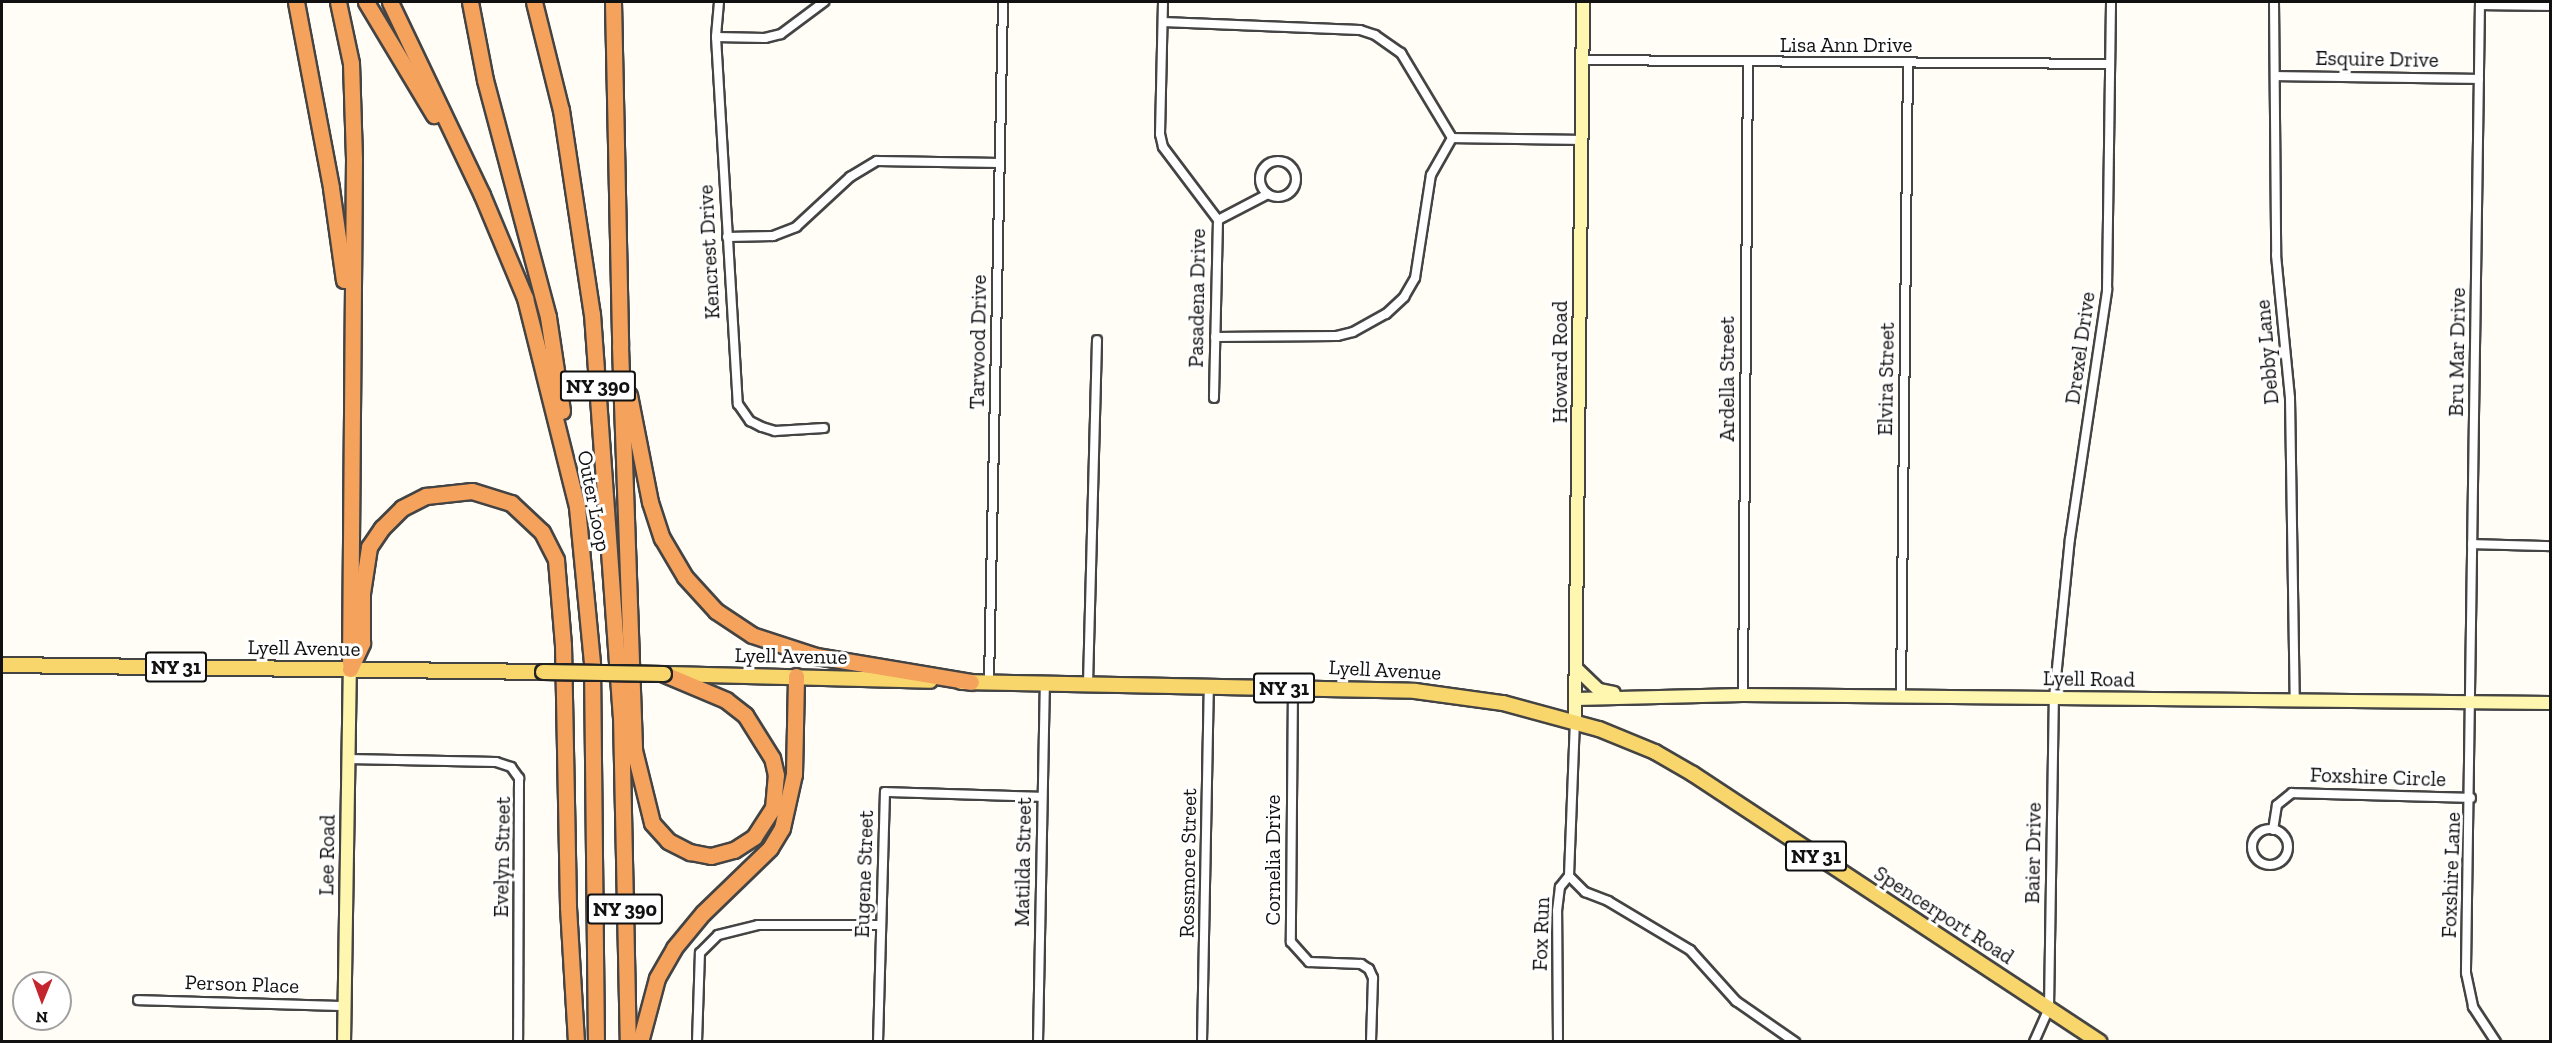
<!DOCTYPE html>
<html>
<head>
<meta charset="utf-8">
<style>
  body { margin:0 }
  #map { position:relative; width:2552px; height:1043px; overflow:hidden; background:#fffdf5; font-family:"Zilla Slab",serif }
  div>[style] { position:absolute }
  .roads { filter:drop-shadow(2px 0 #444) drop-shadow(-2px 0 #444) drop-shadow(0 2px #444) drop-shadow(0 -2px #444) }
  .street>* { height:8px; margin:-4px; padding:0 4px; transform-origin:4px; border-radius:4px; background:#fff }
  .street>.ring { margin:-4px; padding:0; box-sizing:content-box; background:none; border:8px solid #fff; border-radius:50% }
  .secondary>* { height:12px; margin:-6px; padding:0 6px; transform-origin:6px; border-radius:6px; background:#fff6b0 }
  .primary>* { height:14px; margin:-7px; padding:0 7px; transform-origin:7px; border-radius:7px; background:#f9d66b }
  .highway>* { height:15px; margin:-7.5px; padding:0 7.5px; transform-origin:7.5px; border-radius:7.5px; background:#f5a25d }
  .bridges { filter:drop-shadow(2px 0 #222) drop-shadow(-2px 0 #222) drop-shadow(0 2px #222) drop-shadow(0 -2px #222) }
  .primary-bridge>* { height:14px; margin:-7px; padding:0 7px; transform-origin:7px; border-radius:7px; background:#f9d66b }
  span { translate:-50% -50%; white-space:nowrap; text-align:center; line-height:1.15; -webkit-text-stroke:6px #fff; paint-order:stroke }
  .shield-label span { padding:2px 4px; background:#fff; border:2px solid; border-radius:4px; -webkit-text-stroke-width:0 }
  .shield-label { font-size:20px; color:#111; font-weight:700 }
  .street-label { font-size:21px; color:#111 }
  .frame { position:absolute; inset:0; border:3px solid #111; pointer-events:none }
  .north { position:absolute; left:12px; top:971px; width:60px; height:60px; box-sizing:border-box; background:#fff; border:2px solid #a0a0a0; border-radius:50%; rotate:181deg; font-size:16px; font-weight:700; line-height:24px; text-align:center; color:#111 }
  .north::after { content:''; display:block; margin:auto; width:21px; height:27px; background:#c4262e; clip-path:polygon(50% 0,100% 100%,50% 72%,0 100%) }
</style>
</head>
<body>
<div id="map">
  <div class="roads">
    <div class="street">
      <div style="left:719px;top:2px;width:35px;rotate:95deg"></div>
      <div style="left:716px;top:37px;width:368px;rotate:86.6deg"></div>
      <div style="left:738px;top:404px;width:21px;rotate:55deg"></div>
      <div style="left:750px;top:421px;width:13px;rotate:27deg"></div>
      <div style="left:762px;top:427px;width:14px;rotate:17deg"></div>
      <div style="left:775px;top:431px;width:49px;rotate:-3.5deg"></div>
      <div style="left:1163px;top:2px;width:132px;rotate:91.3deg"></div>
      <div style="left:1160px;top:134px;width:13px;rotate:77deg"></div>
      <div style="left:1163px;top:147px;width:91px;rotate:53deg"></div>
      <div style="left:1218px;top:220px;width:178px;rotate:91.3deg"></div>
      <div style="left:2274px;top:2px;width:253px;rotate:89.5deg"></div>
      <div style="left:2276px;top:255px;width:144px;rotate:84.4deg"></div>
      <div style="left:2290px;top:398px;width:302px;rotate:89.1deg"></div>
      <div style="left:2480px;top:2px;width:971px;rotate:90.83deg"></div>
      <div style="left:2466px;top:973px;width:35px;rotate:78deg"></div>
      <div style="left:2473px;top:1007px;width:42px;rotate:56.7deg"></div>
      <div style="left:2480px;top:5px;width:70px;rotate:0.8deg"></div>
      <div style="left:1163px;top:22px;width:197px;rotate:2.3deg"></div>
      <div style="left:1360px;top:30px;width:16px;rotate:18deg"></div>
      <div style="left:1375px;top:35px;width:32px;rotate:35deg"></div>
      <div style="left:1401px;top:53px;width:99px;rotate:59deg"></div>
      <div style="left:1452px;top:138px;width:129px;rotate:0.9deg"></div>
      <div style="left:716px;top:37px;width:49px;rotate:1.2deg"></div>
      <div style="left:765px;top:38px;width:16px;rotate:-14deg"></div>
      <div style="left:781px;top:34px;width:54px;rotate:-36.7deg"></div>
      <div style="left:1582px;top:60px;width:527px;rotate:0.43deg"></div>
      <div style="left:2275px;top:76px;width:204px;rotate:0.8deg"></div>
      <div class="ring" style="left:1260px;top:161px;width:28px;height:28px"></div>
      <div style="left:1218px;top:220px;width:56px;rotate:-27.5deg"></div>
      <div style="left:727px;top:237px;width:46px;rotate:-1.2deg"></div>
      <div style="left:773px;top:236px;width:25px;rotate:-21deg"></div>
      <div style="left:796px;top:227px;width:74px;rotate:-42.8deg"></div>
      <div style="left:850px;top:177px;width:31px;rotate:-31deg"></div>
      <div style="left:877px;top:161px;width:123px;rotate:0.9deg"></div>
      <div style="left:1215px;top:337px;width:122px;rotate:-0.5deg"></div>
      <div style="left:1337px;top:336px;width:16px;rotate:-14deg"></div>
      <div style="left:1353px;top:332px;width:38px;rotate:-29deg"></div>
      <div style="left:1386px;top:314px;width:25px;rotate:-43deg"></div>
      <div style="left:1404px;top:297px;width:22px;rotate:-60deg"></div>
      <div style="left:1415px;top:278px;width:104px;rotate:-81.2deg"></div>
      <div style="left:1431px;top:175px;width:43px;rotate:-60.4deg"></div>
      <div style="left:2472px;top:544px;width:78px;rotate:1.5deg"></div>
      <div style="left:989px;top:682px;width:680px;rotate:-88.82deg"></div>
      <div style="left:1088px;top:684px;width:344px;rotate:-88.5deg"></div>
      <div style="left:1293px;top:688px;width:254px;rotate:90.5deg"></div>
      <div style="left:1291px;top:942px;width:27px;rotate:48deg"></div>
      <div style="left:1309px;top:962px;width:52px;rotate:2.2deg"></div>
      <div style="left:1361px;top:964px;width:9px;rotate:32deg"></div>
      <div style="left:1369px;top:969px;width:10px;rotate:66deg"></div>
      <div style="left:1373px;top:978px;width:64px;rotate:91.8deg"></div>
      <div style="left:1743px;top:695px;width:632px;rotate:-89.55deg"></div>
      <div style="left:1901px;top:696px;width:633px;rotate:-89.37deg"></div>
      <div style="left:348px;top:759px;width:148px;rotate:1.2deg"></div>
      <div style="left:496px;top:762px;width:16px;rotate:18deg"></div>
      <div style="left:511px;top:767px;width:14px;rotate:54deg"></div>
      <div style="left:519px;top:778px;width:264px;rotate:90.2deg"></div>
      <div class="ring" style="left:2252px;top:829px;width:28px;height:28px"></div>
      <div style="left:2273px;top:830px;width:25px;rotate:-81deg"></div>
      <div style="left:2277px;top:805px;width:19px;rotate:-39deg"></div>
      <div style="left:2292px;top:793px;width:179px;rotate:1.6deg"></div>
      <div style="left:1569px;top:876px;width:23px;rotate:45deg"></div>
      <div style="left:1585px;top:892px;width:25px;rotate:21deg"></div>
      <div style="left:1608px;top:901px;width:96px;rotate:30.9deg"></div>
      <div style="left:1690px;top:950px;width:69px;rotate:48deg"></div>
      <div style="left:1736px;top:1001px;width:72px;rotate:34.8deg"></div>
      <div style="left:138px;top:1000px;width:207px;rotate:1.7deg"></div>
      <div style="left:697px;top:1042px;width:89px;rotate:-88.1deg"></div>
      <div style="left:700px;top:953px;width:25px;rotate:-45deg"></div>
      <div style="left:718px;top:935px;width:41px;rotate:-14deg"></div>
      <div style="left:758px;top:925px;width:123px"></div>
      <div style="left:878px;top:1042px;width:250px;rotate:-88.4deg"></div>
      <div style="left:885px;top:792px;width:157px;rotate:1.8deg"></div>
      <div style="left:1038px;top:1042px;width:359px;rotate:-88.9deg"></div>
      <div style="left:1202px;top:1042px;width:356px;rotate:-88.9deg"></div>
      <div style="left:1558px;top:1042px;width:131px;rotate:-90.4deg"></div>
      <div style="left:1557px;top:911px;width:24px;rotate:-83deg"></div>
      <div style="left:1560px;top:887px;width:14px;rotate:-51deg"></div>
      <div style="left:1569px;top:876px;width:154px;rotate:-87.8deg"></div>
      <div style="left:2034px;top:1042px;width:37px;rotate:-66deg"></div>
      <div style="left:2049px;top:1008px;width:310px;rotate:-89.1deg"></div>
      <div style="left:2054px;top:698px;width:160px;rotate:-84.3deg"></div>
      <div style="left:2070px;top:539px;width:252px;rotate:-81.5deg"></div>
      <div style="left:2107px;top:290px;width:288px;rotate:-89.2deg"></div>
    </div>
    <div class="secondary">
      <div style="left:1577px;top:669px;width:30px;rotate:44deg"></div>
      <div style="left:1599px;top:690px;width:15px;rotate:11deg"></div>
      <div style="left:1576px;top:699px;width:167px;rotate:-1.4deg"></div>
      <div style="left:1743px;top:695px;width:807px;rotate:0.57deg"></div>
      <div style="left:1575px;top:722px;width:720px;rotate:-89.36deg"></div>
      <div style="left:344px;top:1042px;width:373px;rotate:-89.1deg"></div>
    </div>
    <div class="primary">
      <div style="left:2px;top:665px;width:541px;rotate:0.74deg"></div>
      <div style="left:668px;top:674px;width:262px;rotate:1.5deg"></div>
      <div style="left:961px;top:682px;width:454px;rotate:1.1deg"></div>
      <div style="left:1415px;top:691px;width:89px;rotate:7.8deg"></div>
      <div style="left:1503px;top:703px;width:99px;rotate:15.2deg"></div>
      <div style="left:1599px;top:729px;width:61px;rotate:22.3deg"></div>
      <div style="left:1655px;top:752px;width:44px;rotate:30.1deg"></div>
      <div style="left:1693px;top:774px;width:487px;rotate:33.4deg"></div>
    </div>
    <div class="highway">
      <div style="left:296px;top:2px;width:189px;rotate:79.3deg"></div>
      <div style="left:331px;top:188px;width:93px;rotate:82deg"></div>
      <div style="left:338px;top:2px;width:62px;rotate:78deg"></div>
      <div style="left:351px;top:63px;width:96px;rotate:88.2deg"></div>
      <div style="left:354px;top:159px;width:504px;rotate:90.45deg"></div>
      <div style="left:366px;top:2px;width:132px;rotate:59deg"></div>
      <div style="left:390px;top:2px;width:214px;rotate:64.5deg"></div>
      <div style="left:482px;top:195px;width:112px;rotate:67.3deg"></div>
      <div style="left:525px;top:298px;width:215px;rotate:76deg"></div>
      <div style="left:577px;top:507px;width:158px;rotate:84.5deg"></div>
      <div style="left:592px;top:664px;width:378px;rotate:89.4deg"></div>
      <div style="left:470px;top:2px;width:79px;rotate:79.1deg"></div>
      <div style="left:485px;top:80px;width:245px;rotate:75.1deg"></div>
      <div style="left:548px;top:317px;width:95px;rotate:81.5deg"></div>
      <div style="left:534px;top:2px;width:111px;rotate:76deg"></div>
      <div style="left:561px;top:110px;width:206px;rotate:81.4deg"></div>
      <div style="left:592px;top:314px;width:403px;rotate:85.9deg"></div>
      <div style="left:621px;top:716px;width:326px;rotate:88.8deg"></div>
      <div style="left:613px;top:2px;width:344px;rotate:88.8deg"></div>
      <div style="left:620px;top:346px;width:404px;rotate:88deg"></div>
      <div style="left:634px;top:750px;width:75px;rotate:76.1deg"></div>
      <div style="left:652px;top:823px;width:24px;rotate:48deg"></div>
      <div style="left:668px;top:841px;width:25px;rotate:27deg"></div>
      <div style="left:690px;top:852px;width:21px;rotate:11deg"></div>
      <div style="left:711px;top:856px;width:24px;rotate:-15deg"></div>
      <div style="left:734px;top:850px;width:24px;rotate:-33deg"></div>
      <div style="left:754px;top:837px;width:35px;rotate:-57deg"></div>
      <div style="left:773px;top:808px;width:33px;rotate:-85deg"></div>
      <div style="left:776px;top:775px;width:17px;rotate:-103deg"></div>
      <div style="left:772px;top:758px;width:51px;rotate:-122.1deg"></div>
      <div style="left:745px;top:715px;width:24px;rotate:-142deg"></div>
      <div style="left:726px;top:700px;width:67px;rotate:-157.2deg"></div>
      <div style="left:629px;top:395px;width:109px;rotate:78.9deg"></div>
      <div style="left:650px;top:502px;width:38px;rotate:72deg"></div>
      <div style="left:662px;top:538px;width:45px;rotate:59.5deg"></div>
      <div style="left:685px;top:577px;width:46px;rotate:47.6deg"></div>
      <div style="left:716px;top:611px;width:43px;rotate:33.7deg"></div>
      <div style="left:752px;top:635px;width:67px;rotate:18.2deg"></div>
      <div style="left:816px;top:656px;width:157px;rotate:9.5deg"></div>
      <div style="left:350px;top:669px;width:29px;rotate:-65deg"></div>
      <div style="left:362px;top:643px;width:50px;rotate:-90deg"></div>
      <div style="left:362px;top:593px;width:47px;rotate:-81.3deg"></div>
      <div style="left:369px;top:547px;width:23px;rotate:-56deg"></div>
      <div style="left:382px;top:528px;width:28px;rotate:-45deg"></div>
      <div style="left:402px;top:508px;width:27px;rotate:-27deg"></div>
      <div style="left:426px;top:496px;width:46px;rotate:-6.2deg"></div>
      <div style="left:472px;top:491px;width:41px;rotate:17.1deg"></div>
      <div style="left:511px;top:503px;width:42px;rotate:43.1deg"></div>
      <div style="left:542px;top:532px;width:31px;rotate:63deg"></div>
      <div style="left:556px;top:560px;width:85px;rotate:85.3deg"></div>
      <div style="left:563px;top:645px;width:262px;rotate:88.9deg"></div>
      <div style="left:568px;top:907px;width:135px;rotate:86.6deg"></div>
      <div style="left:640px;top:1042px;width:66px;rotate:-75.1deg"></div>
      <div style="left:657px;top:978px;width:34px;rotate:-60deg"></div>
      <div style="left:674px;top:948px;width:45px;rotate:-50.4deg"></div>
      <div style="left:703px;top:913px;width:93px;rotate:-44.1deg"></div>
      <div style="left:770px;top:848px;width:23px;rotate:-59deg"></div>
      <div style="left:782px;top:828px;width:55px;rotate:-77.5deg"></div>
      <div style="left:794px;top:774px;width:98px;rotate:-88.8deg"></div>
    </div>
  </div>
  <div class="bridges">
    <div class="primary-bridge">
      <div style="left:543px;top:672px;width:121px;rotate:0.9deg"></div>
    </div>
  </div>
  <div class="shield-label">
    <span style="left:598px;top:386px">NY 390</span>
    <span style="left:176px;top:667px">NY 31</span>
    <span style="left:1284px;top:688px">NY 31</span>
    <span style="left:1816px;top:856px">NY 31</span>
    <span style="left:625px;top:909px">NY 390</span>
  </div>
  <div class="street-label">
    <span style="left:1846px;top:45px">Lisa Ann Drive</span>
    <span style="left:2377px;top:59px;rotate:1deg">Esquire Drive</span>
    <span style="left:709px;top:252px;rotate:-93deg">Kencrest Drive</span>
    <span style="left:1197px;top:298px;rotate:-89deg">Pasadena Drive</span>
    <span style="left:978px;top:342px;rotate:-89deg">Tarwood Drive</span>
    <span style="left:2080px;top:348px;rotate:-82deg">Drexel Drive</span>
    <span style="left:2267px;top:352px;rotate:-95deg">Debby Lane</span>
    <span style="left:2457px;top:352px;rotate:-89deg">Bru Mar Drive</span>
    <span style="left:1560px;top:362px;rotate:-90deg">Howard Road</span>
    <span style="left:1727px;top:379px;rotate:-90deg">Ardella Street</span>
    <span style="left:1886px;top:379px;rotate:-89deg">Elvira Street</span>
    <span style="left:594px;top:501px;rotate:79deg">Outer Loop</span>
    <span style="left:304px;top:648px;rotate:1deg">Lyell Avenue</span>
    <span style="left:791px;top:656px;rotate:1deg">Lyell Avenue</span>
    <span style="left:1385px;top:670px;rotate:3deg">Lyell Avenue</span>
    <span style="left:2089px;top:679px;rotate:1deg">Lyell Road</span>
    <span style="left:2378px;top:777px;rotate:2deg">Foxshire Circle</span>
    <span style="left:2033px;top:853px;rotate:-89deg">Baier Drive</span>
    <span style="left:327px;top:855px;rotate:-89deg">Lee Road</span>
    <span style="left:502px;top:857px;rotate:-89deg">Evelyn Street</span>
    <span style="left:1273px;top:860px;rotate:-90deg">Cornelia Drive</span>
    <span style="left:1023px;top:862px;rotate:-89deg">Matilda Street</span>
    <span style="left:1188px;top:863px;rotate:-89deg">Rossmore Street</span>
    <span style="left:864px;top:874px;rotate:-88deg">Eugene Street</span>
    <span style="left:2451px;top:875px;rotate:-88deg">Foxshire Lane</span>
    <span style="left:1944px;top:915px;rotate:33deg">Spencerport Road</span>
    <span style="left:1541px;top:934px;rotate:-88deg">Fox Run</span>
    <span style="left:242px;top:984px;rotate:2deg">Person Place</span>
  </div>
  <div class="frame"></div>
  <div class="north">N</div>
</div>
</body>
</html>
